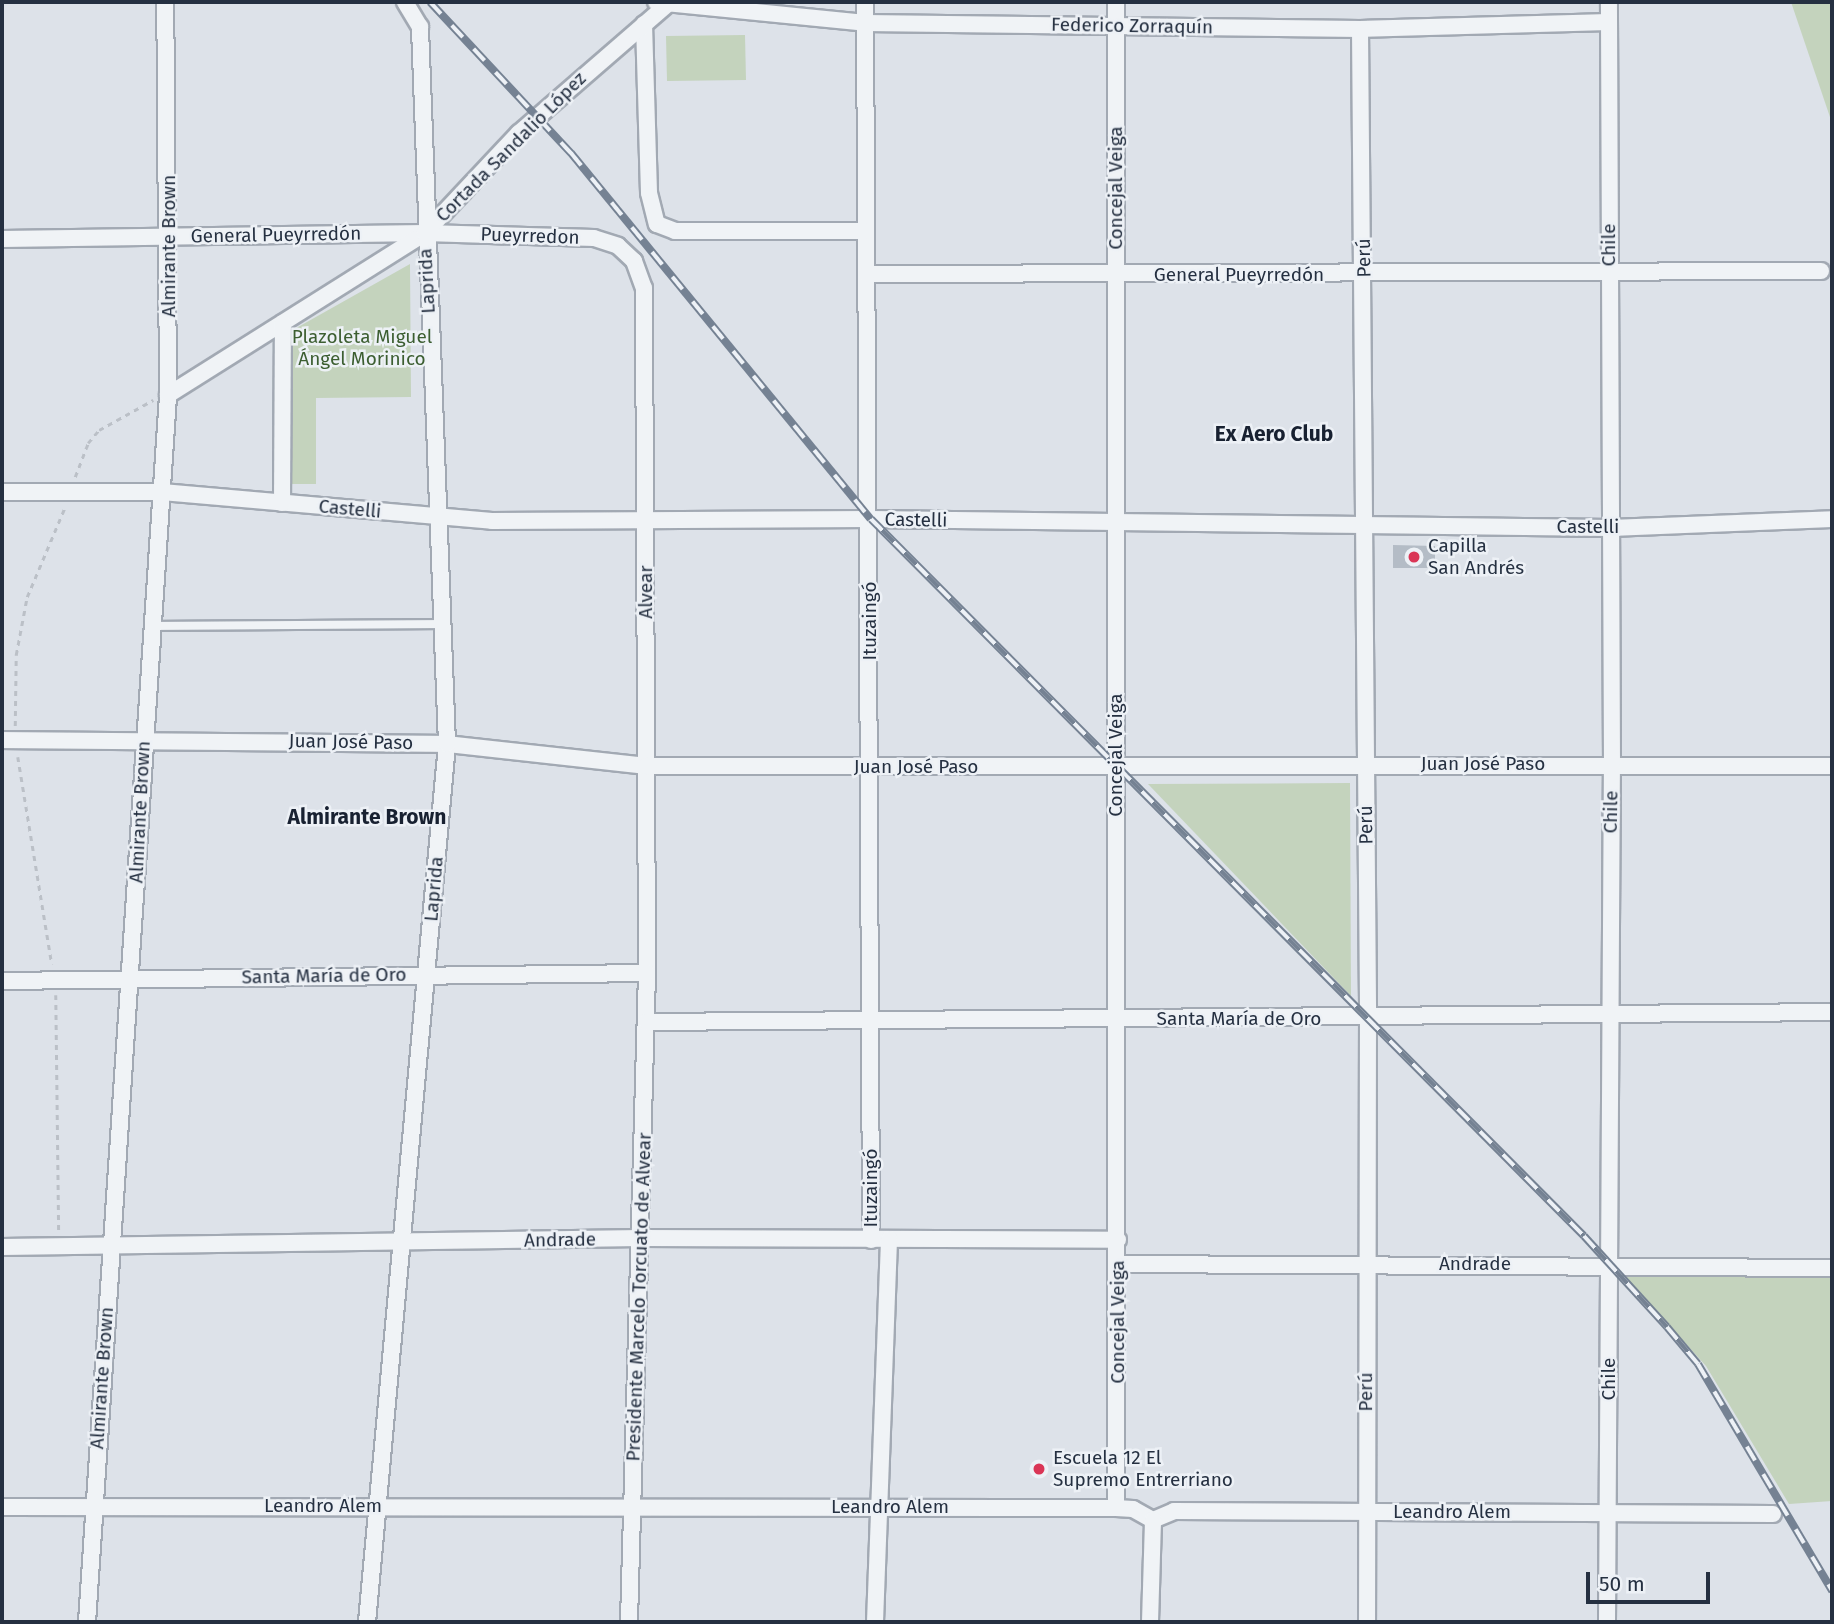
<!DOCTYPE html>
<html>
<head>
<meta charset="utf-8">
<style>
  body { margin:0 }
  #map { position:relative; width:1834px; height:1624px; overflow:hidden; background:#dde2e9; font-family:"Fira Sans",sans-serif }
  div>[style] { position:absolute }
  .green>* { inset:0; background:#c4d3bd }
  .building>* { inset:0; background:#b4bcc6 }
  .path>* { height:2.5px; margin-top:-1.25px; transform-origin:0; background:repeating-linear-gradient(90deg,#bbc0c7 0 5px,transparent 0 10px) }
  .roads { filter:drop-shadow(2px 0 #a2a9b3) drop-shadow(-2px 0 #a2a9b3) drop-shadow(0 2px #a2a9b3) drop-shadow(0 -2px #a2a9b3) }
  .service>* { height:8px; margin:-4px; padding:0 4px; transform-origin:4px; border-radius:4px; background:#f0f3f6 }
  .minor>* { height:16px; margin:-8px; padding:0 8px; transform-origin:8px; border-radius:8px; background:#f0f3f6 }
  .rail>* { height:8px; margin-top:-4px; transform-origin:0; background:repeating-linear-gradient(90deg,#edf1f6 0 16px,#758293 0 32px); box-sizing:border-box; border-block:2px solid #758293 }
  .dots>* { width:19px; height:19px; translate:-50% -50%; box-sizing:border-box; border:4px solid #edf1f6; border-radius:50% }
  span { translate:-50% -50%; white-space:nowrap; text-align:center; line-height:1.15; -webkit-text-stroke:5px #edf1f6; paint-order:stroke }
  .street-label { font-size:19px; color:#253041 }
  .park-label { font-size:19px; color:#3c5e31 }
  .poi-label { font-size:19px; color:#253041 }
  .left { translate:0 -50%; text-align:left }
  .neighbourhood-label { font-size:21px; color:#182131; font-weight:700 }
  .frame { position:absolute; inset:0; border:4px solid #253041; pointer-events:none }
  .scale { position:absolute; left:1586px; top:1572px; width:124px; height:32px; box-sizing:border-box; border:4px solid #253041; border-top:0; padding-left:9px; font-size:21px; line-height:24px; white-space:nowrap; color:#253041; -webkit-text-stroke:5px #edf1f6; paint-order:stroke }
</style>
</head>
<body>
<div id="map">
  <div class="green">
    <div style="clip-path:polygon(1791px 2px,1832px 2px,1832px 123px)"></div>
    <div style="clip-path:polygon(745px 35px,746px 80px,667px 81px,666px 36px)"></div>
    <div style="clip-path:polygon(410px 264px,411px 397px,316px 398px,316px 484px,275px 484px,275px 340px)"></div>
    <div style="clip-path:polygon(1350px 783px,1351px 996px,1148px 784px)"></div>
    <div style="clip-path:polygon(1624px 1276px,1832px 1277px,1832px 1501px,1789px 1504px,1706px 1366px)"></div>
  </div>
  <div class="building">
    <div style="clip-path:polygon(1393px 545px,1435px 546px,1435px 568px,1393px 568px)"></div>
  </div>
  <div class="path">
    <div style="left:75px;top:477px;width:36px;rotate:-69deg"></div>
    <div style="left:88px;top:443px;width:17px;rotate:-50deg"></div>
    <div style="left:99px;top:430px;width:62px;rotate:-29.1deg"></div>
    <div style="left:15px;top:726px;width:71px;rotate:-89.2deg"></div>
    <div style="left:16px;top:655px;width:59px;rotate:-79.3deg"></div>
    <div style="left:27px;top:597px;width:98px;rotate:-67.1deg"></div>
    <div style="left:18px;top:757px;width:210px;rotate:80.7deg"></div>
    <div style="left:56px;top:995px;width:235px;rotate:89.3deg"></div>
  </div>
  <div class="roads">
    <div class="service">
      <div style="left:152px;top:626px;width:290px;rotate:-0.4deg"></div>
    </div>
    <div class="minor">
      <div style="left:656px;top:2px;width:210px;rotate:5.7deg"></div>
      <div style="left:865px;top:23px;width:495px;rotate:0.7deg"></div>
      <div style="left:1360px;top:29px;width:249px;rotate:-1.6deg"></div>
      <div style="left:865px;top:2px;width:1238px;rotate:89.72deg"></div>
      <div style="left:644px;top:24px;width:169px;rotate:88.3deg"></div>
      <div style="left:649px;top:193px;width:32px;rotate:76deg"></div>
      <div style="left:657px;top:224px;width:19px;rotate:21deg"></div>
      <div style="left:675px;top:231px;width:191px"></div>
      <div style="left:1360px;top:29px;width:985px;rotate:89.53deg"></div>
      <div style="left:1368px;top:1014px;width:608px;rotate:90.09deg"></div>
      <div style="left:2px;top:239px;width:423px;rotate:-0.8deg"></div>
      <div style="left:425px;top:233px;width:169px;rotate:1.7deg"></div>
      <div style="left:594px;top:238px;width:25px;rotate:18deg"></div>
      <div style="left:618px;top:246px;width:22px;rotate:43deg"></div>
      <div style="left:634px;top:261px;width:29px;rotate:70deg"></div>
      <div style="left:644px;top:288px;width:685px;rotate:89.75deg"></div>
      <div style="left:647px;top:973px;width:649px;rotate:91.59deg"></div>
      <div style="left:867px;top:274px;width:954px;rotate:-0.18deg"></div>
      <div style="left:168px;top:395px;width:304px;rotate:-32.2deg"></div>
      <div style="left:425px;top:233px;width:137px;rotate:-46.8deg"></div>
      <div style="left:519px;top:133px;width:200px;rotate:-40.9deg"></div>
      <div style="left:2px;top:492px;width:160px"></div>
      <div style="left:162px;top:492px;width:331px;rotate:5deg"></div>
      <div style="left:492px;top:521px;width:379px;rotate:-0.3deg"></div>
      <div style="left:871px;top:519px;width:740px;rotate:0.7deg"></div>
      <div style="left:1611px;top:528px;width:221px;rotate:-2.3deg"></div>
      <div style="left:282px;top:503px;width:180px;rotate:-89.7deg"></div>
      <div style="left:2px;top:740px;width:445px;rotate:0.5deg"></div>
      <div style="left:447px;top:744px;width:200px;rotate:6.3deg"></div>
      <div style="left:646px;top:766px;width:1186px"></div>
      <div style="left:2px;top:981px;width:645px;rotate:-0.71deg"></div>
      <div style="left:647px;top:1022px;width:1185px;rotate:-0.48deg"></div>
      <div style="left:2px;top:1247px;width:639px;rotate:-0.81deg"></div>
      <div style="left:641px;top:1238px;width:477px;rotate:0.2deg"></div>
      <div style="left:1118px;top:1264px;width:714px;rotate:0.32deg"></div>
      <div style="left:2px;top:1507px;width:1114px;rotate:0.05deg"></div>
      <div style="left:1116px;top:1508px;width:17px;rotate:3deg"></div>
      <div style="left:1133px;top:1509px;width:23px;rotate:29deg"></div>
      <div style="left:1153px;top:1520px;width:23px;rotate:-23deg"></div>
      <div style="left:1174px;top:1511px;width:599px;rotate:0.29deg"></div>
      <div style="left:1116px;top:1508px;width:1506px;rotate:-90deg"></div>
      <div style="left:87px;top:1622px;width:1230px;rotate:-86.22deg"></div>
      <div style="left:168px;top:395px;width:393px;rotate:-90.4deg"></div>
      <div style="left:367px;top:1622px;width:882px;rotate:-84.79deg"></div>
      <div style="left:447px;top:744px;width:718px;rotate:-92.16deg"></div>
      <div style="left:420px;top:27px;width:29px;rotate:-121deg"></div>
      <div style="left:875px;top:1622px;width:383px;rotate:-87.9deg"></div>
      <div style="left:1150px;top:1622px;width:102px;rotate:-88.3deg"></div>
      <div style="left:1607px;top:1622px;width:858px;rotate:-89.67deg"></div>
      <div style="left:1612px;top:764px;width:762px;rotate:-90.23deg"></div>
    </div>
  </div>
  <div class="rail">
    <div style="left:430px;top:2px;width:207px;rotate:47deg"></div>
    <div style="left:571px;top:153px;width:473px;rotate:50.7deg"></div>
    <div style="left:871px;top:519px;width:1011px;rotate:45.16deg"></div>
    <div style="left:1584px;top:1236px;width:123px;rotate:47.6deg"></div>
    <div style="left:1667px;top:1327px;width:48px;rotate:50deg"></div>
    <div style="left:1698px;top:1364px;width:264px;rotate:59.4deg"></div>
  </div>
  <div class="dots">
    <div style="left:1414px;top:557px;background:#da3556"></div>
    <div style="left:1039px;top:1469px;background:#da3556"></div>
  </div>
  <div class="street-label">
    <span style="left:1132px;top:26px;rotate:1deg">Federico Zorraquín</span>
    <span style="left:511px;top:147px;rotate:-45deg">Cortada Sandalio López</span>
    <span style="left:1116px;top:188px;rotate:-90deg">Concejal Veiga</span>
    <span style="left:276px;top:235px;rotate:-1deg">General Pueyrredón</span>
    <span style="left:530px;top:236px;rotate:2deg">Pueyrredon</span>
    <span style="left:1609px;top:245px;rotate:-90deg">Chile</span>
    <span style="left:169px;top:246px;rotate:-90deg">Almirante Brown</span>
    <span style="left:1364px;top:258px;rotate:-91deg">Perú</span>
    <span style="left:1239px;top:275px">General Pueyrredón</span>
    <span style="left:427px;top:281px;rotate:-93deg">Laprida</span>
    <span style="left:350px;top:509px;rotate:5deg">Castelli</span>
    <span style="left:916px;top:520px;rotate:1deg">Castelli</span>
    <span style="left:1588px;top:527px">Castelli</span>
    <span style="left:646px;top:592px;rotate:-90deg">Alvear</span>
    <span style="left:870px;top:621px;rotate:-90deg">Ituzaingó</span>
    <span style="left:351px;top:742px;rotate:1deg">Juan José Paso</span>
    <span style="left:1116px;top:755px;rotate:-90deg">Concejal Veiga</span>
    <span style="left:1483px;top:764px">Juan José Paso</span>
    <span style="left:916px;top:767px">Juan José Paso</span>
    <span style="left:140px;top:812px;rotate:-87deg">Almirante Brown</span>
    <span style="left:1611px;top:812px;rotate:-89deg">Chile</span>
    <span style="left:1366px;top:825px;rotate:-91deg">Perú</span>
    <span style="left:434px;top:889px;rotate:-85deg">Laprida</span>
    <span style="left:324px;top:976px;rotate:-1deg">Santa María de Oro</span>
    <span style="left:1239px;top:1019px">Santa María de Oro</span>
    <span style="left:871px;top:1188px;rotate:-90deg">Ituzaingó</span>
    <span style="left:560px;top:1240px;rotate:-1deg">Andrade</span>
    <span style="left:1475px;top:1264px">Andrade</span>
    <span style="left:639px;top:1297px;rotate:-88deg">Presidente Marcelo Torcuato de Alvear</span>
    <span style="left:1118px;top:1322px;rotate:-90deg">Concejal Veiga</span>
    <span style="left:102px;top:1378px;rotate:-86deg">Almirante Brown</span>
    <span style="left:1609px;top:1379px;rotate:-90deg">Chile</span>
    <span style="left:1366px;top:1392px;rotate:-90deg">Perú</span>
    <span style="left:323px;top:1506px">Leandro Alem</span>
    <span style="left:890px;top:1507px">Leandro Alem</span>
    <span style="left:1452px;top:1512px">Leandro Alem</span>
  </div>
  <div class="park-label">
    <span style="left:362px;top:348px">Plazoleta Miguel<br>Ángel Morinico</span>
  </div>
  <div class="poi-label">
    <span class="left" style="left:1428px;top:557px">Capilla<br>San Andrés</span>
    <span class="left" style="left:1053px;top:1469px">Escuela 12 El<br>Supremo Entrerriano</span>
  </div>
  <div class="neighbourhood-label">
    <span style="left:1274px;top:434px">Ex Aero Club</span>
    <span style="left:367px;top:817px">Almirante Brown</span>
  </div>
  <div class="frame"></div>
  <div class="scale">50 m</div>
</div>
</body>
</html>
